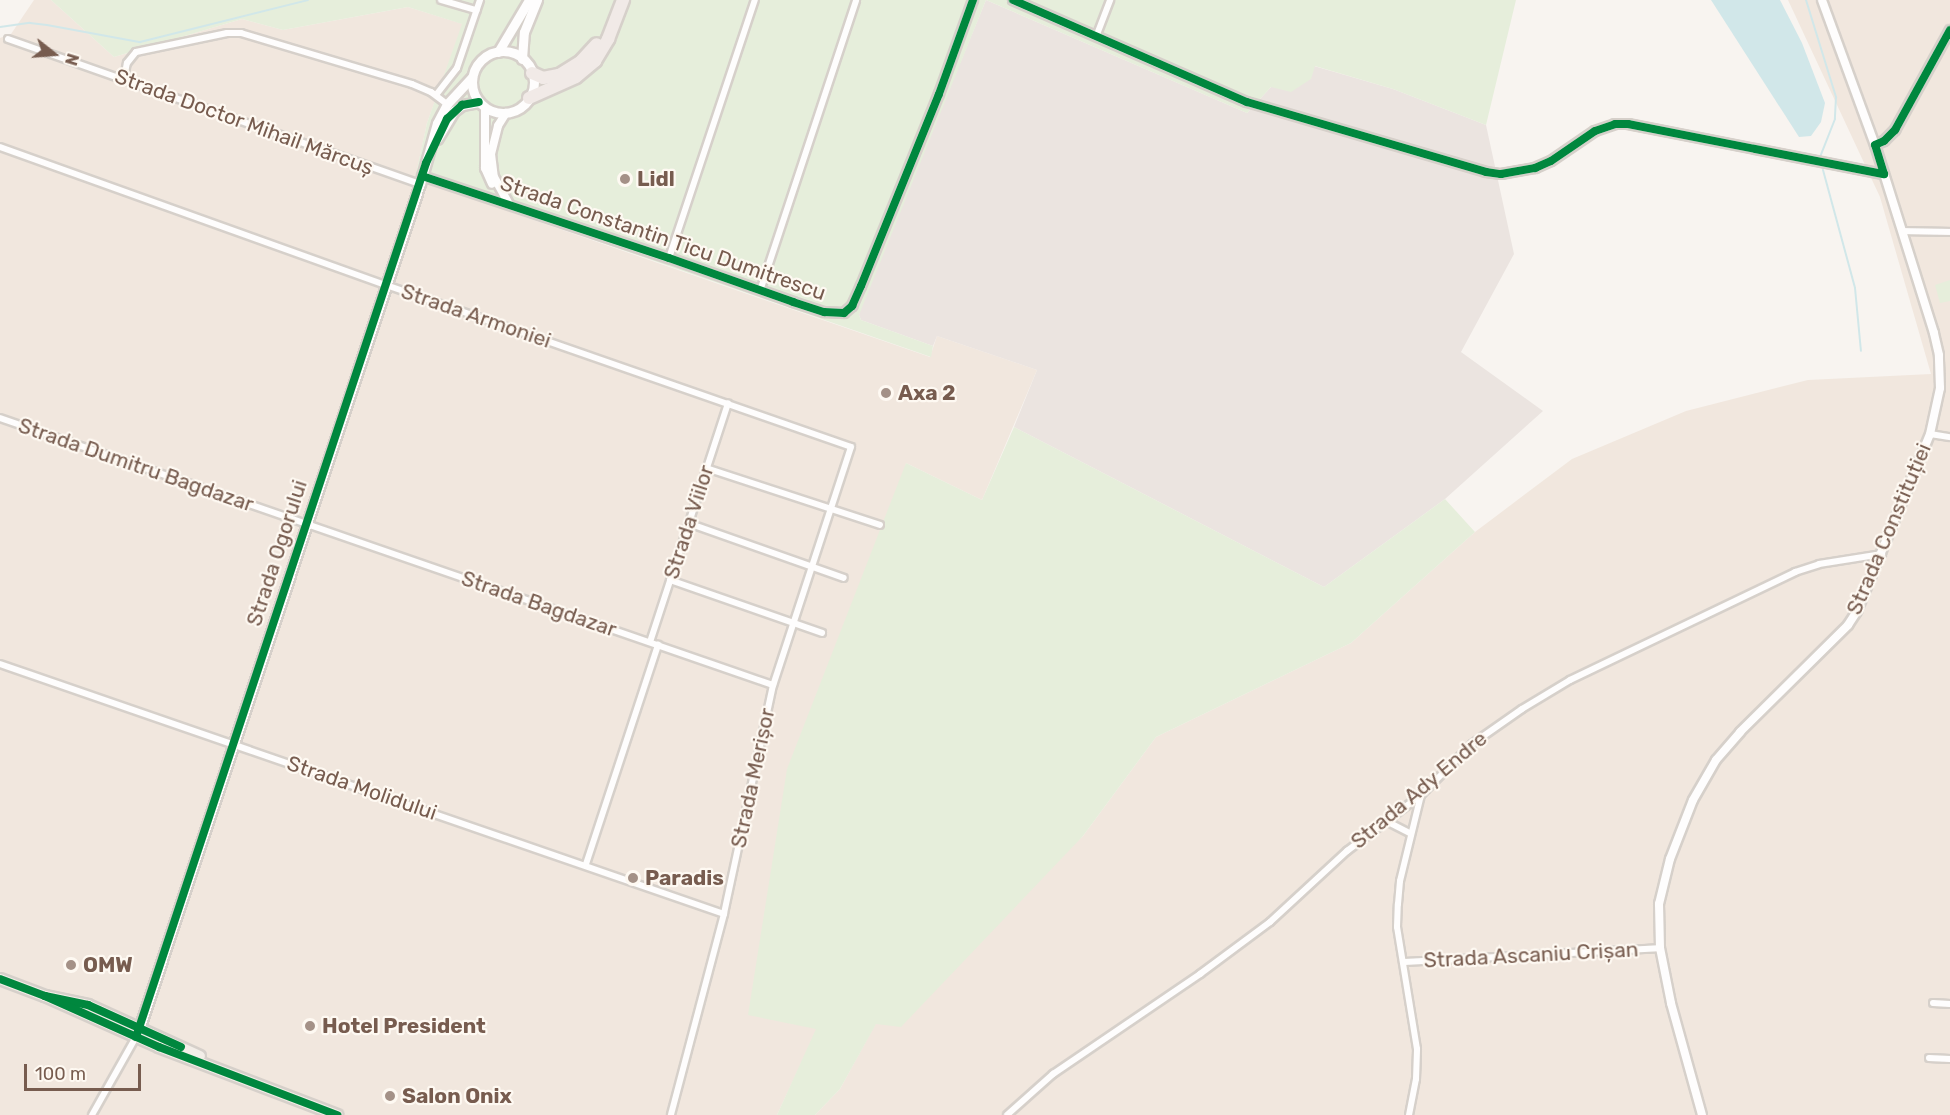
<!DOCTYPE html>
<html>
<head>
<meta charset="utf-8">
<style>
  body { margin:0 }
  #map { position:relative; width:1950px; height:1115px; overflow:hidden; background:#f8f4f0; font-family:Rubik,sans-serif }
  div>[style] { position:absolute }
  .residential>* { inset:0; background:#f1e7de }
  .industrial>* { inset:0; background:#ebe4e0 }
  .green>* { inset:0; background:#e6eedb }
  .water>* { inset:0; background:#d1e7e9 }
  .stream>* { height:2px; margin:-1px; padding:0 1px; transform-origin:1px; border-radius:1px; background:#d1e7e9 }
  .roads { filter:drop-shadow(2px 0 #d6d0ca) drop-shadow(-2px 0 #d6d0ca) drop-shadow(0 2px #d6d0ca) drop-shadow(0 -2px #d6d0ca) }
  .minor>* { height:6px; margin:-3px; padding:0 3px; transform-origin:3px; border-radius:3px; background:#fefdfd }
  .tertiary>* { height:8px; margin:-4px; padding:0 4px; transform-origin:4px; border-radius:4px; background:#fefdfd }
  .secondary>* { height:9px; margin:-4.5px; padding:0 4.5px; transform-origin:4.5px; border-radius:4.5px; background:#fefdfd }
  .secondary>.ring { margin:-4.5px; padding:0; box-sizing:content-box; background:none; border:9px solid #fefdfd; border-radius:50% }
  .primary>* { height:10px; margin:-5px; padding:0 5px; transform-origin:5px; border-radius:5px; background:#f3eee8 }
  .motorway>* { height:12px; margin:-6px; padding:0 6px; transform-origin:6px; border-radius:6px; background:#f1eae7 }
  .cycleway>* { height:8px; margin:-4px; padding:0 4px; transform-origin:4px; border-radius:4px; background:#00873e }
  .dots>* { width:16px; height:16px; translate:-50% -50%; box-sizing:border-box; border:3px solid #fef9f2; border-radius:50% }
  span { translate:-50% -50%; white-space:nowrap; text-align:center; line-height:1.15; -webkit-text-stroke:4.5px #fef9f2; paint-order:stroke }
  .street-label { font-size:21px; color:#775c4f }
  .poi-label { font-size:21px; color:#775c4f; font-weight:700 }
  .left { translate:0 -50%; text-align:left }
  .north { position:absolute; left:24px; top:24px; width:60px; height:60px; -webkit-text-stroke:4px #fef9f2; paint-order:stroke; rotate:107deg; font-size:16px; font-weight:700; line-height:24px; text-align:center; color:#775c4f }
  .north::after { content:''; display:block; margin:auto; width:21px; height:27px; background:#775c4f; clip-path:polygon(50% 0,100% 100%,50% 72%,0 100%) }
  .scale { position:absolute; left:24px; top:1064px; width:117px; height:27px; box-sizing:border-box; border:3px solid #775c4f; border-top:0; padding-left:8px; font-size:18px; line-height:21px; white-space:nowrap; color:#775c4f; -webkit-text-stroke:4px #fef9f2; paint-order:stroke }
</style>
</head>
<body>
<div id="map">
  <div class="residential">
    <div style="clip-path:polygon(34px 0,51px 0,114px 57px,242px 19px,283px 30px,408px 7px,463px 24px,427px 123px,415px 179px,930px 357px,937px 336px,1037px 370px,982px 500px,906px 463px,817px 1029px,777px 1115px,0 1115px,0 38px,11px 34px)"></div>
    <div style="clip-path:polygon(1788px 0,1950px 0,1950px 1115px,815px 1115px,840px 1089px,876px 1023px,1083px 836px,1156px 737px,1351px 643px,1475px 532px,1572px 459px,1686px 411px,1808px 380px,1931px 374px,1880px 197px)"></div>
  </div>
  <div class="industrial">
    <div style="clip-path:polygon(986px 0,1247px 113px,1271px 87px,1314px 66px,1393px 89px,1486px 125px,1514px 254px,1461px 352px,1543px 411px,1445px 499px,1324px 587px,1014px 427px,1037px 370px,937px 336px,933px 346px,861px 320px,859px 315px,862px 302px)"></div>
  </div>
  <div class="green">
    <div style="clip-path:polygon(51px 0,1516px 0,1486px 125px,1393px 89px,1315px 66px,1311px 79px,1291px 92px,1271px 87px,1247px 113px,986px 0,859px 315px,861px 320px,933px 346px,931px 357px,415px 178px,427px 123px,462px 24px,408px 7px,283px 30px,242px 19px,114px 57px)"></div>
    <div style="clip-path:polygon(1950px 280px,1950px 301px,1940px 303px,1935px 285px)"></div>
    <div style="clip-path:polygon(1014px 427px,1324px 587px,1445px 499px,1475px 532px,1351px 643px,1156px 737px,1083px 836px,901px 1027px,876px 1024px,840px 1089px,815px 1115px,777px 1115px,816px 1029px,748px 1015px,787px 769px,906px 463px,982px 500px)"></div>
  </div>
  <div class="water">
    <div style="clip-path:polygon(1711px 0,1780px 0,1802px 43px,1825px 103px,1821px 122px,1811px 136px,1799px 137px)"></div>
  </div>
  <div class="stream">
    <div style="left:1806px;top:0;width:102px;rotate:72.8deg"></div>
    <div style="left:1836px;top:97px;width:22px;rotate:93deg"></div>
    <div style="left:1835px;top:119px;width:41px;rotate:111.5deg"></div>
    <div style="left:0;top:27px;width:30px;rotate:-8deg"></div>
    <div style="left:30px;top:23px;width:17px;rotate:7deg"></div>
    <div style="left:47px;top:25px;width:95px;rotate:10.4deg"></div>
    <div style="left:140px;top:42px;width:173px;rotate:-14deg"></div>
    <div style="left:1823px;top:170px;width:122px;rotate:74.8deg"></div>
    <div style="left:1855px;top:288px;width:63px;rotate:84.6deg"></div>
  </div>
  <div class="roads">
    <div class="minor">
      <div style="left:441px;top:0;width:37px;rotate:16deg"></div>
      <div style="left:1096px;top:37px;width:40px;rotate:-69deg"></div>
      <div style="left:8px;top:39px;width:437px;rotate:19.4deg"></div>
      <div style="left:124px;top:78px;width:15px;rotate:-79deg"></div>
      <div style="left:127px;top:63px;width:14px;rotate:-51deg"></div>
      <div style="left:136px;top:52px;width:93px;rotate:-11.8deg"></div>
      <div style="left:227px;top:33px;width:14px"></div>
      <div style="left:241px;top:33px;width:178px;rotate:16.6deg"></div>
      <div style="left:412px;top:84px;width:21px;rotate:23deg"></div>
      <div style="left:431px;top:92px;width:20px;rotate:37deg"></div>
      <div style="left:436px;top:95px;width:34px;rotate:-52deg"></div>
      <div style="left:457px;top:68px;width:72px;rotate:-71.3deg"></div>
      <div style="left:0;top:147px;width:410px;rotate:19.7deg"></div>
      <div style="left:386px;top:285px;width:492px;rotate:19.2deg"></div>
      <div style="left:851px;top:447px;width:250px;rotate:108.1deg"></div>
      <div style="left:773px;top:685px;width:234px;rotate:102.1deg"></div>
      <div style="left:724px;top:914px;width:208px;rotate:104.8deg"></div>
      <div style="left:1902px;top:231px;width:48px;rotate:1.2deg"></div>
      <div style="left:669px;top:258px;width:272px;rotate:-71.6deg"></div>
      <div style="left:760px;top:291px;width:306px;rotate:-71.7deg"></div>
      <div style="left:0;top:418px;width:818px;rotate:19.06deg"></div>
      <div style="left:1930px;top:434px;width:20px;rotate:9deg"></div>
      <div style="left:706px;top:468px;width:183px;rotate:18.1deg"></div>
      <div style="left:688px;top:523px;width:165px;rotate:19.4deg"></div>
      <div style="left:670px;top:580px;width:161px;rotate:19.2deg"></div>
      <div style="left:650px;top:642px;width:251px;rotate:-71.9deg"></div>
      <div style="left:0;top:664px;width:766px;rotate:19.05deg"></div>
      <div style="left:1386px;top:821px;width:27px;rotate:27deg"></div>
      <div style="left:586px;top:864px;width:231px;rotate:-71.8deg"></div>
      <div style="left:1403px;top:962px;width:257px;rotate:-3.1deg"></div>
      <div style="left:1933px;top:1003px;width:17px;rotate:3deg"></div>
      <div style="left:1929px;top:1058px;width:21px;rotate:3deg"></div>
      <div style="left:92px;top:1115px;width:90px;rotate:-60.6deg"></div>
      <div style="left:1007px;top:1115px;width:62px;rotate:-41.7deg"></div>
      <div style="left:1053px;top:1074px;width:178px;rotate:-34.2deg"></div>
      <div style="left:1200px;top:974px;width:87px;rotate:-36.6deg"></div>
      <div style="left:1270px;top:922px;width:105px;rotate:-42.7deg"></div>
      <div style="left:1347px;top:851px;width:93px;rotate:-37.1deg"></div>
      <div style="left:1421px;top:795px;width:72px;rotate:-45deg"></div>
      <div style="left:1472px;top:744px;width:61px;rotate:-35deg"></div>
      <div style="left:1522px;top:709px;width:56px;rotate:-31.1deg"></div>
      <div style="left:1570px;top:680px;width:250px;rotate:-25.6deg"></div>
      <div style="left:1795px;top:572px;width:25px;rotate:-18deg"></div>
      <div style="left:1819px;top:564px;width:64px;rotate:-9deg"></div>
      <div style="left:1409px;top:1115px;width:37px;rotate:-79deg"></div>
      <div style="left:1416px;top:1079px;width:30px;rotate:-88deg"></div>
      <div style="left:1417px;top:1049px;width:124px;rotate:-99.3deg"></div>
      <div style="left:1397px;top:927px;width:23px;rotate:-88deg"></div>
      <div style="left:1398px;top:904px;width:23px;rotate:-85deg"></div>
      <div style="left:1400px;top:881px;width:89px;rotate:-76.3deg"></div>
    </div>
    <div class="tertiary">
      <div style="left:1013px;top:0;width:255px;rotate:23.6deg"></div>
      <div style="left:1247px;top:102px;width:249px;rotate:16.3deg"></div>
      <div style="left:1486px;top:172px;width:15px;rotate:8deg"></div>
      <div style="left:1501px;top:174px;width:35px;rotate:-10deg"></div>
      <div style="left:1535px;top:168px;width:17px;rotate:-24deg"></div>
      <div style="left:1551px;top:161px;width:53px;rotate:-34.3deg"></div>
      <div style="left:1595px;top:131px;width:21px;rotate:-19deg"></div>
      <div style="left:1615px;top:124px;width:13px"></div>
      <div style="left:1628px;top:124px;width:261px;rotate:11.1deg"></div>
      <div style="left:485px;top:108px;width:60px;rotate:90deg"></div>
      <div style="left:485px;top:168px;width:17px;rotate:66deg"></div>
      <div style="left:506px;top:113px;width:15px;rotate:122deg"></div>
      <div style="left:498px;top:126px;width:29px;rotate:104deg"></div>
      <div style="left:491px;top:154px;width:23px;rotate:83deg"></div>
      <div style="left:494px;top:177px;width:31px;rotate:61deg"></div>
      <div style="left:1875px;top:145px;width:10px;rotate:-24deg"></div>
      <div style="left:1884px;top:141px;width:16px;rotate:-45deg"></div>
      <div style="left:1895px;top:130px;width:114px;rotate:-61.2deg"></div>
      <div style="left:422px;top:176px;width:260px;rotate:18.4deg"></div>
      <div style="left:669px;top:258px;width:132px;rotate:19.5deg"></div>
      <div style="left:793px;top:302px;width:33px;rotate:18deg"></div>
      <div style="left:824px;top:312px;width:20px;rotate:3deg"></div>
      <div style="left:844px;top:313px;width:11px;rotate:-41deg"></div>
      <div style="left:852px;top:306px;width:22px;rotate:-66deg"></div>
      <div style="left:861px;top:286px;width:207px;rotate:-67.9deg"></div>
      <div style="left:939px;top:94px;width:100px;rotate:-70.1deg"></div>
      <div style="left:1702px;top:1115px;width:116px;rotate:-105.5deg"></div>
      <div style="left:1671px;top:1003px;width:56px;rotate:-101.3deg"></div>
      <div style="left:1660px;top:948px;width:44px;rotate:-91.3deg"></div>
      <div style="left:1659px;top:904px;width:46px;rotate:-76.3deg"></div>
      <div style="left:1670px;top:859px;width:63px;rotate:-68.7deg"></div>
      <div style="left:1693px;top:800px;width:46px;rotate:-60.1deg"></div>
      <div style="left:1716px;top:760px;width:37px;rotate:-49deg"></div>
      <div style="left:1740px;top:732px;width:152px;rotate:-44.7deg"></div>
      <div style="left:1848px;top:625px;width:17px;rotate:-57deg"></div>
      <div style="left:1857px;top:611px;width:191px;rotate:-67.6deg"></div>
      <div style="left:1930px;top:434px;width:47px;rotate:-77.7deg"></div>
      <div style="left:1940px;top:388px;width:33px;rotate:-92deg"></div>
      <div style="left:1939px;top:355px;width:23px;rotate:-103deg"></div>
      <div style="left:1934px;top:333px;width:197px;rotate:-107.4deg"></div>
      <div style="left:1875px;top:145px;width:154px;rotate:-110.1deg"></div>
    </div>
    <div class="secondary">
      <div class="ring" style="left:472px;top:51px;width:53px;height:53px"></div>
      <div style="left:498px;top:52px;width:61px;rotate:-59.2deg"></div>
      <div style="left:522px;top:59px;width:27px;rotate:-86deg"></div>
      <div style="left:524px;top:32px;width:35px;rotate:-68deg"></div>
      <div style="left:437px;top:139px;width:33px;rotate:-59deg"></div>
      <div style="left:454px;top:111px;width:10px;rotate:-37deg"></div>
      <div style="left:462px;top:105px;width:17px;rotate:-10deg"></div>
      <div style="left:137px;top:1035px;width:897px;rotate:-71.61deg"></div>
      <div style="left:420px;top:184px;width:63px;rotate:-74.4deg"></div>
      <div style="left:437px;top:123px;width:21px;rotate:-62deg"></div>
      <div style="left:447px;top:104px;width:37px;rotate:-47deg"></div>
    </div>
    <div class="primary">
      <div style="left:0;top:979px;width:48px;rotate:20.7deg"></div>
      <div style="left:45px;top:996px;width:44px;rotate:11.8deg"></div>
      <div style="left:88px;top:1005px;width:123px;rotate:24.5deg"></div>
      <div style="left:45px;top:996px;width:125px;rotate:24.1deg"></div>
      <div style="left:159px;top:1047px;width:191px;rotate:20.9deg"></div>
    </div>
    <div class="motorway">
      <div style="left:532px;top:73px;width:12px;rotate:24deg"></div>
      <div style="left:543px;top:78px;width:16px;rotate:-11deg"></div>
      <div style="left:559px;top:75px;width:26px;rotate:-32deg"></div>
      <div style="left:581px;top:61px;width:23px;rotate:-47deg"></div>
      <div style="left:529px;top:98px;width:51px;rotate:-24.1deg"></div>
      <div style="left:576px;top:77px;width:25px;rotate:-40deg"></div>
      <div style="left:595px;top:61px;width:26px;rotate:-59deg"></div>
      <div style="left:608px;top:39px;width:42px;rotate:-69deg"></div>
    </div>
  </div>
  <div class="cycleway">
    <div style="left:1013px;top:0;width:255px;rotate:23.6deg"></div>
    <div style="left:1247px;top:102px;width:249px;rotate:16.3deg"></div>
    <div style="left:1486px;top:172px;width:15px;rotate:8deg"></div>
    <div style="left:1501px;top:174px;width:35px;rotate:-10deg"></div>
    <div style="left:1535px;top:168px;width:17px;rotate:-24deg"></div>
    <div style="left:1551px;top:161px;width:53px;rotate:-34.3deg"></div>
    <div style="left:1595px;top:131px;width:21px;rotate:-19deg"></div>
    <div style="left:1615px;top:124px;width:13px"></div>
    <div style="left:1628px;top:124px;width:261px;rotate:11.1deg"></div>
    <div style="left:1884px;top:174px;width:30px;rotate:-107deg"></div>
    <div style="left:1875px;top:145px;width:10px;rotate:-24deg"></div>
    <div style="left:1884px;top:141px;width:16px;rotate:-45deg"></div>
    <div style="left:1895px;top:130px;width:114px;rotate:-61.2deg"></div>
    <div style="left:422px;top:176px;width:260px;rotate:18.4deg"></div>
    <div style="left:669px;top:258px;width:132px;rotate:19.5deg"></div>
    <div style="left:793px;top:302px;width:33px;rotate:18deg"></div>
    <div style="left:824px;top:312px;width:20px;rotate:3deg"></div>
    <div style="left:844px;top:313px;width:11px;rotate:-41deg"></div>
    <div style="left:852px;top:306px;width:22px;rotate:-66deg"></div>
    <div style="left:861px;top:286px;width:207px;rotate:-67.9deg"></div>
    <div style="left:939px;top:94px;width:100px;rotate:-70.1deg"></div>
    <div style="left:0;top:979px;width:48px;rotate:20.7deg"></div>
    <div style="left:45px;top:996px;width:44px;rotate:11.8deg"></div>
    <div style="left:88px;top:1005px;width:102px;rotate:24.3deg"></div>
    <div style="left:45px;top:996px;width:125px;rotate:24.1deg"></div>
    <div style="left:159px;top:1047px;width:191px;rotate:20.9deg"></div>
    <div style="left:136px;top:1037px;width:921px;rotate:-71.64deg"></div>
    <div style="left:426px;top:163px;width:49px;rotate:-64.5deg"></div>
    <div style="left:447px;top:119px;width:21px;rotate:-43deg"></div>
    <div style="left:462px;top:105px;width:17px;rotate:-10deg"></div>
  </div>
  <div class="dots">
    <div style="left:625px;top:179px;background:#a49187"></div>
    <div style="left:886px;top:393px;background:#a49187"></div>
    <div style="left:633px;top:878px;background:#a49187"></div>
    <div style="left:71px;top:965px;background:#a49187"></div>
    <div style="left:310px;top:1026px;background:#a49187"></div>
    <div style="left:390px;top:1096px;background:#a49187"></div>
  </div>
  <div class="street-label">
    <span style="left:244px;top:122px;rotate:20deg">Strada Doctor Mihail Mărcuș</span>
    <span style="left:663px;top:238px;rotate:19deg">Strada Constantin Ticu Dumitrescu</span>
    <span style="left:476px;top:316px;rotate:19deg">Strada Armoniei</span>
    <span style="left:136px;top:465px;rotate:19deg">Strada Dumitru Bagdazar</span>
    <span style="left:689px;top:522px;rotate:-72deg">Strada Viilor</span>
    <span style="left:1889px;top:529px;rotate:-67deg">Strada Constituției</span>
    <span style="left:277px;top:553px;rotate:-72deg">Strada Ogorului</span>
    <span style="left:539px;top:604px;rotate:19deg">Strada Bagdazar</span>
    <span style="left:753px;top:778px;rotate:-78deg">Strada Merișor</span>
    <span style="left:362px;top:788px;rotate:19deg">Strada Molidului</span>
    <span style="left:1419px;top:790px;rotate:-40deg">Strada Ady Endre</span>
    <span style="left:1531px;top:955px;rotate:-3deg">Strada Ascaniu Crișan</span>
  </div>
  <div class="poi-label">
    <span class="left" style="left:637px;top:179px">Lidl</span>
    <span class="left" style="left:898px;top:393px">Axa 2</span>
    <span class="left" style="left:645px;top:878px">Paradis</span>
    <span class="left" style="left:83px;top:965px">OMW</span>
    <span class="left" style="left:322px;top:1026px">Hotel President</span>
    <span class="left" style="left:402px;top:1096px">Salon Onix</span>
  </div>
  <div class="north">N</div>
  <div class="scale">100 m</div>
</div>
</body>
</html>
